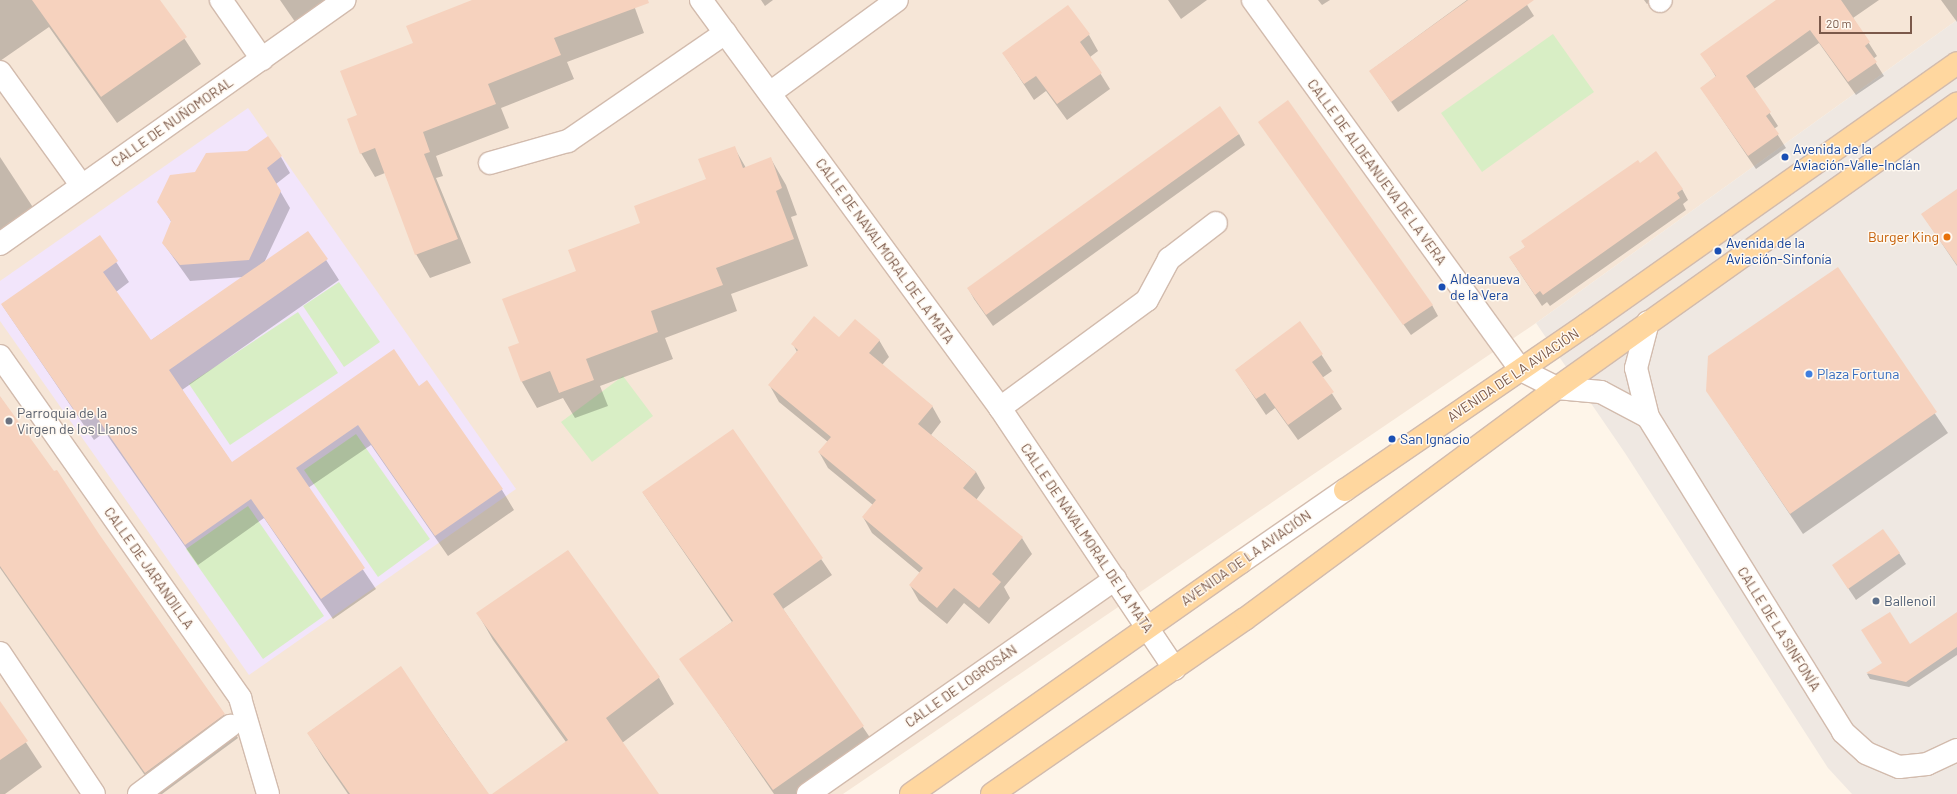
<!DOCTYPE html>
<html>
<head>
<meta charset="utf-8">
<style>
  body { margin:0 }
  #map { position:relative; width:1957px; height:794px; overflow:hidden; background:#fef5e9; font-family:Barlow,sans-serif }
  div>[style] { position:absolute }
  .residential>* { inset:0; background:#f6e6d7 }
  .industrial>* { inset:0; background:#efe8e2 }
  .education>* { inset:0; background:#f2e5fb }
  .green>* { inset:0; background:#d8eec5 }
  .shadow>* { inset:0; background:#0003 }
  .building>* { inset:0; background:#f6d2be }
  .roads { filter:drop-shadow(1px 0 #d2bbad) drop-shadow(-1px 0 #d2bbad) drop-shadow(0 1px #d2bbad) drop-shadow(0 -1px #d2bbad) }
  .minor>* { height:22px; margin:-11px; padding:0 11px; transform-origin:11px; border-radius:11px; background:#fff }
  .major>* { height:22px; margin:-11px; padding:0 11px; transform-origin:11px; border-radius:11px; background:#ffd79f }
  .dots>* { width:11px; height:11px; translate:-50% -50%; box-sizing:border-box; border:2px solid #fff9f1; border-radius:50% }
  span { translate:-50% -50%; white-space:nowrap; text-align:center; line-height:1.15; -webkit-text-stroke:3px #fff9f1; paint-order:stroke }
  .street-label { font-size:14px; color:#7b594a }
  .transit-label { font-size:14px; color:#164399 }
  .left { translate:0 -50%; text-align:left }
  .food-label { font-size:14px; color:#c56008 }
  .right { translate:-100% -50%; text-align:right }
  .shop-label { font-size:14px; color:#366cbe }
  .worship-label { font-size:14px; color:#5b616d }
  .service-label { font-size:14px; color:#4e5e75 }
  .scale { position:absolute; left:1819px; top:16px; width:93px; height:18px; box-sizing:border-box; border:2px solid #7b594a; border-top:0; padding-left:5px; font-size:12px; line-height:14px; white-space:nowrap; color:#7b594a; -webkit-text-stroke:3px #fff9f1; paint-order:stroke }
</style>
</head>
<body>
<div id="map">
  <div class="residential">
    <div style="clip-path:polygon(0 0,1957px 0,1957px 20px,1536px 323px,843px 794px,0 794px)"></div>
  </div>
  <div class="industrial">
    <div style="clip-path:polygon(1957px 20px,1957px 794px,1852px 794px,1828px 768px,1625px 453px,1536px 323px)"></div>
  </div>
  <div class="education">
    <div style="clip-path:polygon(248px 108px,516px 489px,249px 675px,0 321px,0 281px)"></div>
  </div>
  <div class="green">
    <div style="clip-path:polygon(1553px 34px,1594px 92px,1482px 172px,1441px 113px)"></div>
    <div style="clip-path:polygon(339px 282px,380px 342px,344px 367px,303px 306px)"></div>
    <div style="clip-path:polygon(298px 312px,338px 373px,230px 445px,189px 384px)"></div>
    <div style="clip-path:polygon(623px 376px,653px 416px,592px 462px,561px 422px)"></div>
    <div style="clip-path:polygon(356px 434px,430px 539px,378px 577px,304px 470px)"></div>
    <div style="clip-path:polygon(248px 506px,324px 616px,263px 659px,186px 549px)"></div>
  </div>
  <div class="shadow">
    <div style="clip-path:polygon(0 0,159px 0,201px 64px,117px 123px,49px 27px,0 61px)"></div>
    <div style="clip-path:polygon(280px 0,336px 0,300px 29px)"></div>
    <div style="clip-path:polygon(475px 0,632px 0,644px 33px,567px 62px,574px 79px,501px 108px,509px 128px,436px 156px,443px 176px,436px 178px,471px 263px,430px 278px,416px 254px,385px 173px,375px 177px,361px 153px,358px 116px,415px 44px)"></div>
    <div style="clip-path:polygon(761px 0,773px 0,765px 6px)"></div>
    <div style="clip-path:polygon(1168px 0,1207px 0,1181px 19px)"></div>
    <div style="clip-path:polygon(1318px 0,1330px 0,1322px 5px)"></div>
    <div style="clip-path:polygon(1467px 0,1524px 0,1534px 16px,1398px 112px,1370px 71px)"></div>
    <div style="clip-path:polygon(1644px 0,1653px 0,1647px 4px)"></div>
    <div style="clip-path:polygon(1778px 0,1879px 0,1853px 18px,1877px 56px,1873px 59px,1884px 76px,1856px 95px,1819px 43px,1754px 89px,1778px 126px,1774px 129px,1786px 148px,1756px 169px,1701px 88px,1716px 77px,1702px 54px)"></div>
    <div style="clip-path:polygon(1941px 0,1957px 0,1957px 22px)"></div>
    <div style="clip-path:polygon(1089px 35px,1098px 51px,1090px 57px,1110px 89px,1067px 120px,1046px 91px,1034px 100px,1003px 53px)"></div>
    <div style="clip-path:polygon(1259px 122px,1432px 305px,1438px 316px,1411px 335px)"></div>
    <div style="clip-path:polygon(1239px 134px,1245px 145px,993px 326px,974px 299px,968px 288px)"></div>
    <div style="clip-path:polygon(734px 147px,746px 168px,771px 159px,786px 185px,797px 215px,791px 217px,808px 266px,731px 294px,737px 311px,665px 338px,673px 359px,600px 386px,608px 406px,575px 418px,563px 398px,537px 408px,522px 382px,520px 344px,577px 272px,707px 180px)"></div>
    <div style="clip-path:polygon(0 157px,38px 215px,0 241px)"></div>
    <div style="clip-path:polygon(281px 157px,290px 173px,276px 184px,290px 208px,264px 263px,308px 232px,339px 280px,182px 390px,232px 463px,419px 387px,502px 490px,514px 510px,448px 556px,371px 445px,308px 488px,376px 589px,333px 619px,264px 518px,198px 565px,105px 432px,94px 440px,2px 305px,100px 237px,129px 282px,116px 292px,150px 341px,244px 277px,190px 281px,163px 243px,172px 223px,159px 202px,196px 173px)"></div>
    <div style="clip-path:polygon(1640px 164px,1682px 189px,1688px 200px,1683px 204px,1686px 210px,1550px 306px,1547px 302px,1542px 306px,1510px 258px)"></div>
    <div style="clip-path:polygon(1957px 190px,1957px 266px,1922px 214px)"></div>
    <div style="clip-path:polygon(1837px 269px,1948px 433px,1803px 534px,1707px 391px)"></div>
    <div style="clip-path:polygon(1300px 322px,1332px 371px,1322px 378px,1342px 409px,1298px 440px,1275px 408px,1266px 415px,1236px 370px)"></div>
    <div style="clip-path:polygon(840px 339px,879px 340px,889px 357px,882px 365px,932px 406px,941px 422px,931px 435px,976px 472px,985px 488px,976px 500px,1022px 538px,1032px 554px,1004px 587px,1010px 598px,989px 624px,964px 603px,947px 624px,919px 601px,910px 585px,920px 573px,872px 533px,863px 517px,873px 505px,828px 468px,819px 452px,828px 442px,779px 402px,770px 386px,797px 352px,793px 344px)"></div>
    <div style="clip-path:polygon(0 397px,224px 714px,238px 738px,162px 794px,158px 794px,0 568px)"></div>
    <div style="clip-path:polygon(733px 430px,832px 575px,783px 609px,873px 742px,800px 794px,774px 794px,681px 659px,732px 622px,643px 493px)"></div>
    <div style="clip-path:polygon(568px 551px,659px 678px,674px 704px,622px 743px,658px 794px,525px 794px,566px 742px,493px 640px,478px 614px)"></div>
    <div style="clip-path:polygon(1899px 553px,1906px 564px,1856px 600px,1840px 576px)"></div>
    <div style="clip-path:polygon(1957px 623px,1957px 655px,1909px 687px,1870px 679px,1867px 674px,1909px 645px)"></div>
    <div style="clip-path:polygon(400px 668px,488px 794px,348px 794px,324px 759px,308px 733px)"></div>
    <div style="clip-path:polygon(0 703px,42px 767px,5px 794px,0 794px)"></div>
  </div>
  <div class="building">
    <div style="clip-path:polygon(32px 0,160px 0,187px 37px,101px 97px)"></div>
    <div style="clip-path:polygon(472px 0,648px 0,649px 3px,554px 38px,561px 55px,488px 84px,496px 104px,423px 132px,430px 152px,424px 154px,458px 239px,415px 255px,375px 148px,360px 154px,347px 119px,357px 115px,340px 71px,413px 43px,406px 26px)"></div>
    <div style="clip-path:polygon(1468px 0,1534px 0,1391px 102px,1369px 71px)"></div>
    <div style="clip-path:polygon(1776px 0,1841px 0,1870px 42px,1865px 46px,1877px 62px,1848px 82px,1810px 30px,1746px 76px,1771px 112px,1766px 116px,1779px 134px,1748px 156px,1700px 88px,1716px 76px,1700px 54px)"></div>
    <div style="clip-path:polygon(1068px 5px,1090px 34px,1080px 42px,1102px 73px,1057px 104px,1036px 76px,1024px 84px,1002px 53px)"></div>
    <div style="clip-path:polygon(1288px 100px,1433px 305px,1403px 325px,1258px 122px)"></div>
    <div style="clip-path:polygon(1220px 106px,1239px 134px,986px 315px,967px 288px)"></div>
    <div style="clip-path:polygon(268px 136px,282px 156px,267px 168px,281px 191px,249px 260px,180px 265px,162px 243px,171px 221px,157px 202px,170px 175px,195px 172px,206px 153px,247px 151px)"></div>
    <div style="clip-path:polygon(735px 146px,743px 168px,771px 157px,782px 188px,776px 191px,794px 239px,716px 268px,723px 285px,651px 311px,658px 332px,586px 359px,594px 380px,559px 393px,550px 371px,521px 382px,508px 347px,519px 343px,502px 299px,576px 271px,568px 250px,640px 223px,634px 206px,706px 179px,698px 159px)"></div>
    <div style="clip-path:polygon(1656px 151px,1683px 189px,1677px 193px,1680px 198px,1543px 295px,1540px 291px,1535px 295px,1509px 257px,1525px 247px,1521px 241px,1638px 160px,1640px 163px)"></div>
    <div style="clip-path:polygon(1957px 189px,1957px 265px,1921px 214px)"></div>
    <div style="clip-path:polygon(308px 231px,328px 259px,169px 370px,232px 462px,394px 349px,419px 386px,427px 380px,503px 489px,435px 536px,358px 425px,296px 468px,365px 568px,321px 599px,251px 499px,185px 545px,93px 412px,81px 420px,1px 304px,100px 235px,118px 261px,103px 272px,151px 340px)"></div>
    <div style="clip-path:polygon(1838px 267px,1937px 412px,1790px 514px,1706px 391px,1708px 356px)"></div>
    <div style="clip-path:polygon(814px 316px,839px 337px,855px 319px,880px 340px,869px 353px,933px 406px,918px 424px,976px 472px,963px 488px,1023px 537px,992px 574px,1001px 582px,979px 608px,954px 588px,937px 608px,909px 585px,923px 568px,862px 517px,876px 500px,818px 452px,831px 437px,768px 385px,798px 350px,791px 344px)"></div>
    <div style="clip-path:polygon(1300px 321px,1323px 354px,1312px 362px,1334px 392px,1288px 425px,1265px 393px,1256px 399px,1235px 370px)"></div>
    <div style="clip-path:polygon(0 396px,54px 471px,57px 470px,99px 534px,225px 714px,145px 773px,0 566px)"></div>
    <div style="clip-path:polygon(733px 429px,823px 558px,773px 594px,864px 726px,773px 790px,679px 659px,733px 621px,642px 492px)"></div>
    <div style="clip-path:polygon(1883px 529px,1900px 553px,1848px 589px,1832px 565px)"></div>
    <div style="clip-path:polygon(568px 550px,660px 677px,606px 718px,659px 794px,492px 794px,568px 740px,476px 613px)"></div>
    <div style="clip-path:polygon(1890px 612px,1910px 644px,1957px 612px,1957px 647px,1906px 682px,1866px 673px,1882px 663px,1861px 630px)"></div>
    <div style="clip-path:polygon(401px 666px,446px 734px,489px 794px,350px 794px,307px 733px)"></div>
    <div style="clip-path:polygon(0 701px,28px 741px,0 760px)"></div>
  </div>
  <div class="roads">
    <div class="minor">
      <div style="left:221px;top:0;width:72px;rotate:55.2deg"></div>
      <div style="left:701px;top:0;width:506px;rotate:53.76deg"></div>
      <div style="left:1000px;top:408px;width:314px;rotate:56.2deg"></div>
      <div style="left:1253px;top:0;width:457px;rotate:54.1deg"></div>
      <div style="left:1521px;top:370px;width:40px;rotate:26.6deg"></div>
      <div style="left:1557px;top:388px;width:44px;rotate:5.2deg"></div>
      <div style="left:1601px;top:392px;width:53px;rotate:28deg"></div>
      <div style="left:1660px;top:1px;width:1px;rotate:-45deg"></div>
      <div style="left:0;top:72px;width:140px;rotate:54.3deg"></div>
      <div style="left:770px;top:93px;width:157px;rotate:-36.2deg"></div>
      <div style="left:490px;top:163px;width:81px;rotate:-15.8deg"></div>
      <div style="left:568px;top:141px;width:191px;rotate:-34.5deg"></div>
      <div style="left:0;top:244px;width:422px;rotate:-35.3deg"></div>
      <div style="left:1648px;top:322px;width:48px;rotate:104.6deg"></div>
      <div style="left:1636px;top:368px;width:50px;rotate:76.2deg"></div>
      <div style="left:1648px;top:417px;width:370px;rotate:58.2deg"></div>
      <div style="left:1843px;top:732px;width:31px;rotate:42deg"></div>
      <div style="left:1866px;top:753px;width:36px;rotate:23deg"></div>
      <div style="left:1899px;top:767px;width:28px;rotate:-6deg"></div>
      <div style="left:1927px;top:764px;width:33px;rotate:-25deg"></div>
      <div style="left:0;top:356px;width:418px;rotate:54.9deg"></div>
      <div style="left:240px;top:698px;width:100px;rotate:73.7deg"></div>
      <div style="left:1000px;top:408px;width:182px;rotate:-36.3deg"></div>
      <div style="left:1147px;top:300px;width:47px;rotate:-61.8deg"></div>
      <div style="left:1169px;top:259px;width:59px;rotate:-37.5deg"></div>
      <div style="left:1241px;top:562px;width:126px;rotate:-34.7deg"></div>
      <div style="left:0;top:653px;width:169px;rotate:56.3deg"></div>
      <div style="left:139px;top:794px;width:114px;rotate:-36.8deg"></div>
      <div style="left:808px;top:794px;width:375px;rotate:-35deg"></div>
    </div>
    <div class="major">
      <div style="left:1345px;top:490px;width:292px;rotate:-34.4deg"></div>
      <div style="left:1586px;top:325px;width:454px;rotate:-35.2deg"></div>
      <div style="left:911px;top:794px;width:403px;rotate:-35.1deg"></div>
      <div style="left:992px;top:794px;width:308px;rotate:-34.7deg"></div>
      <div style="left:1245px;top:619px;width:388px;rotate:-36.5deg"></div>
      <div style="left:1557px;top:388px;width:491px;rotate:-35.4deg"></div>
    </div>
  </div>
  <div class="dots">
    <div style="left:1785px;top:157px;background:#1a4fb4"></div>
    <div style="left:1947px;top:237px;background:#e8710a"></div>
    <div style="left:1718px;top:251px;background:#1a4fb4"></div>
    <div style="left:1442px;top:287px;background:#1a4fb4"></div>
    <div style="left:1809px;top:374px;background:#3f7fe0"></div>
    <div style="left:9px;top:421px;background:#6b7280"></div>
    <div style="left:1392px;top:439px;background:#1a4fb4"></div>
    <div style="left:1876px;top:601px;background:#5c6f8a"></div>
  </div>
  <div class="street-label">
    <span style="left:172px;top:122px;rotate:-35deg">CALLE DE NUÑOMORAL</span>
    <span style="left:1377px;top:172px;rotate:54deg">CALLE DE ALDEANUEVA DE LA VERA</span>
    <span style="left:885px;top:251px;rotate:54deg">CALLE DE NAVALMORAL DE LA MATA</span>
    <span style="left:1513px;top:375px;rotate:-34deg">AVENIDA DE LA AVIACIÓN</span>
    <span style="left:1087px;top:538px;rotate:56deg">CALLE DE NAVALMORAL DE LA MATA</span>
    <span style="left:1246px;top:558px;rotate:-35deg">AVENIDA DE LA AVIACIÓN</span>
    <span style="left:149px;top:568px;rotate:55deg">CALLE DE JARANDILLA</span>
    <span style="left:1779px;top:629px;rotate:58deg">CALLE DE LA SINFONÍA</span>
    <span style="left:961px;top:686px;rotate:-35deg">CALLE DE LOGROSÁN</span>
  </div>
  <div class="transit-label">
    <span class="left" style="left:1793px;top:157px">Avenida de la<br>Aviación-Valle-Inclán</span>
    <span class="left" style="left:1726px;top:251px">Avenida de la<br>Aviación-Sinfonía</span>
    <span class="left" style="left:1450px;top:287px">Aldeanueva<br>de la Vera</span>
    <span class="left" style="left:1400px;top:439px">San Ignacio</span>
  </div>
  <div class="food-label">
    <span class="right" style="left:1939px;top:237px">Burger King</span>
  </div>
  <div class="shop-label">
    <span class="left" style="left:1817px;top:374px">Plaza Fortuna</span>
  </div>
  <div class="worship-label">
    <span class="left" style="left:17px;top:421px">Parroquia de la<br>Virgen de los Llanos</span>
  </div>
  <div class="service-label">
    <span class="left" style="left:1884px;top:601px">Ballenoil</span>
  </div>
  <div class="scale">20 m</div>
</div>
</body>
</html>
